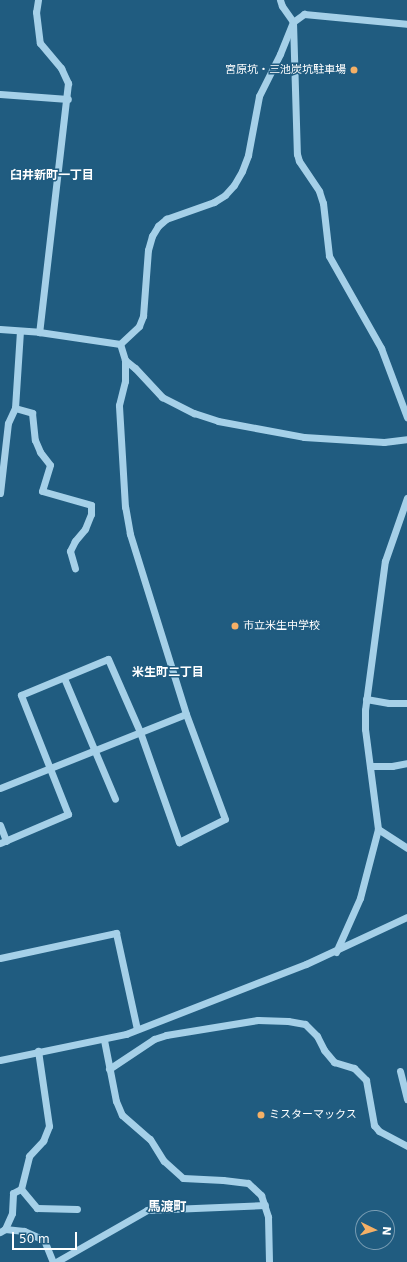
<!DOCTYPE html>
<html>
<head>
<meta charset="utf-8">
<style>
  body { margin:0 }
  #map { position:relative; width:407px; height:1262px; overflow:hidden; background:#205c80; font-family:"DejaVu Sans","Noto Sans JP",sans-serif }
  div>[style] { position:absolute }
  .minor>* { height:7px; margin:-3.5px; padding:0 3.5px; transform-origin:3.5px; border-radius:3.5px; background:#a5d0e8 }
  .dots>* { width:11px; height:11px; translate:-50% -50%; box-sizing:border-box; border:2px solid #205c80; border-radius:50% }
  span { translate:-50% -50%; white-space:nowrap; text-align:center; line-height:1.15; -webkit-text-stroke:3px #205c80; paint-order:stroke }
  .poi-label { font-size:11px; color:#fff }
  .right { translate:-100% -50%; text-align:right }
  .left { translate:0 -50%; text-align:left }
  .neighbourhood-label { font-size:12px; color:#fff; font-weight:700 }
  .quarter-label { font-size:13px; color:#fff; font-weight:700 }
  .north { position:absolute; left:355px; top:1210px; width:40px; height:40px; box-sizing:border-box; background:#205c80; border:1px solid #799db3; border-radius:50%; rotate:95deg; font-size:11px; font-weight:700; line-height:16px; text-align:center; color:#fff }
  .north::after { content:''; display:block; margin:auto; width:14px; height:18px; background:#f5b066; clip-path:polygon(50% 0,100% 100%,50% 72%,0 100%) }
  .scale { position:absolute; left:12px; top:1232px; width:65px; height:18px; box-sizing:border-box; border:2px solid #fff; border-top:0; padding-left:5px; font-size:12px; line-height:14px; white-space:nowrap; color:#fff; -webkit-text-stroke:3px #205c80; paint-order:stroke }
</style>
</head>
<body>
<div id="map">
  <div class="minor">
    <div style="left:38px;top:0;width:12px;rotate:99deg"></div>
    <div style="left:36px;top:12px;width:31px;rotate:83deg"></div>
    <div style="left:40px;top:43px;width:33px;rotate:50deg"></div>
    <div style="left:61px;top:68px;width:17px;rotate:65deg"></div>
    <div style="left:68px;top:83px;width:251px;rotate:96.6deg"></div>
    <div style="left:280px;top:0;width:6px;rotate:72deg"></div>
    <div style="left:282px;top:6px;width:19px;rotate:55deg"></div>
    <div style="left:293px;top:22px;width:132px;rotate:88.3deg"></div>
    <div style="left:297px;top:154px;width:7px;rotate:74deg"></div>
    <div style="left:299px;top:161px;width:36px;rotate:56deg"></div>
    <div style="left:319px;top:191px;width:13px;rotate:72deg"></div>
    <div style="left:323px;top:203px;width:53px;rotate:83.5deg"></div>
    <div style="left:329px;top:256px;width:106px;rotate:60.5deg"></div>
    <div style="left:381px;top:348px;width:74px;rotate:69.4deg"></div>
    <div style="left:0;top:94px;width:68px;rotate:4.2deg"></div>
    <div style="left:0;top:329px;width:39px;rotate:4deg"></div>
    <div style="left:39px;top:332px;width:82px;rotate:8.4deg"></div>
    <div style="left:120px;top:344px;width:26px;rotate:-43deg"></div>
    <div style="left:139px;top:326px;width:11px;rotate:-68deg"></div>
    <div style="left:143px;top:316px;width:66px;rotate:-85.7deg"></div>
    <div style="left:148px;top:250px;width:15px;rotate:-74deg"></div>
    <div style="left:152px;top:236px;width:12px;rotate:-59deg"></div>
    <div style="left:158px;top:226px;width:11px;rotate:-41deg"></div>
    <div style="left:166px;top:219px;width:51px;rotate:-19.5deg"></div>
    <div style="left:214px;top:202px;width:13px;rotate:-32deg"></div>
    <div style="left:225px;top:195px;width:13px;rotate:-48deg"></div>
    <div style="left:234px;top:185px;width:16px;rotate:-60deg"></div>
    <div style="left:242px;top:171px;width:17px;rotate:-69deg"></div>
    <div style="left:248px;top:155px;width:60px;rotate:-79.4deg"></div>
    <div style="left:259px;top:96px;width:47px;rotate:-63.4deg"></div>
    <div style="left:280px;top:54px;width:35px;rotate:-68deg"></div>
    <div style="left:293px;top:22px;width:14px;rotate:-36deg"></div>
    <div style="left:304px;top:14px;width:103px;rotate:5.5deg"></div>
    <div style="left:125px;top:360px;width:13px;rotate:39deg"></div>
    <div style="left:135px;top:368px;width:40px;rotate:47deg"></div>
    <div style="left:162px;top:397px;width:36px;rotate:27deg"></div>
    <div style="left:194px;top:413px;width:25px;rotate:18deg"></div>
    <div style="left:218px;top:421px;width:87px;rotate:10.5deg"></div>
    <div style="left:304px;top:437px;width:80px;rotate:3.6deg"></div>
    <div style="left:384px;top:442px;width:23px;rotate:-7deg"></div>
    <div style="left:15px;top:408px;width:18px;rotate:16deg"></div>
    <div style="left:32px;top:413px;width:27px;rotate:84deg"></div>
    <div style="left:35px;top:440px;width:13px;rotate:67deg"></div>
    <div style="left:40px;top:452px;width:16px;rotate:52deg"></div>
    <div style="left:50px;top:465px;width:27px;rotate:107deg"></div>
    <div style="left:42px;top:491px;width:51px;rotate:15.9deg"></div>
    <div style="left:91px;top:505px;width:9px;rotate:90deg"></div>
    <div style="left:91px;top:514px;width:16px;rotate:112deg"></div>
    <div style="left:85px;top:529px;width:16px;rotate:130deg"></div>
    <div style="left:75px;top:541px;width:11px;rotate:117deg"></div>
    <div style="left:70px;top:551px;width:18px;rotate:74deg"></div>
    <div style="left:0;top:493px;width:70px;rotate:-83.5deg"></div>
    <div style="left:8px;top:423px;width:17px;rotate:-65deg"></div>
    <div style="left:15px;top:408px;width:77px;rotate:-86.3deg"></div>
    <div style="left:64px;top:678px;width:131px;rotate:67.1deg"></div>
    <div style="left:366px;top:699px;width:23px;rotate:10deg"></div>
    <div style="left:389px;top:703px;width:18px"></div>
    <div style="left:370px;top:766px;width:22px"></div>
    <div style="left:392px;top:766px;width:15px;rotate:-11deg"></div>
    <div style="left:0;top:788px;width:200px;rotate:-21.7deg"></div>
    <div style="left:0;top:825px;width:17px;rotate:69deg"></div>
    <div style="left:378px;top:829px;width:35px;rotate:33deg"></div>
    <div style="left:0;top:843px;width:74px;rotate:-23.1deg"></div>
    <div style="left:68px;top:814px;width:128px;rotate:-111.6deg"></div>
    <div style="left:21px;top:695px;width:94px;rotate:-22.5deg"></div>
    <div style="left:108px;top:659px;width:80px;rotate:66.3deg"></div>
    <div style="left:140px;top:732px;width:117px;rotate:70.5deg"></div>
    <div style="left:179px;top:842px;width:51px;rotate:-26.6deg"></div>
    <div style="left:225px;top:819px;width:112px;rotate:-110.4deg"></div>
    <div style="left:186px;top:714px;width:189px;rotate:-107.3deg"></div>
    <div style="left:130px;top:534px;width:27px;rotate:-100deg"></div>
    <div style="left:125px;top:507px;width:102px;rotate:-93.4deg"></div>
    <div style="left:119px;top:405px;width:25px;rotate:-76deg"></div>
    <div style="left:125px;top:381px;width:21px;rotate:-90deg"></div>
    <div style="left:125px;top:360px;width:17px;rotate:-107deg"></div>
    <div style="left:336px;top:952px;width:59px;rotate:-66deg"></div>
    <div style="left:360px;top:898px;width:71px;rotate:-75.4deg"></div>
    <div style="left:378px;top:829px;width:101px;rotate:-97.4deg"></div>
    <div style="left:365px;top:729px;width:19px;rotate:-90deg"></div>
    <div style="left:365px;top:710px;width:150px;rotate:-82.4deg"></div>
    <div style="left:385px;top:561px;width:67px;rotate:-70.8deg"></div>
    <div style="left:0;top:958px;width:119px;rotate:-12.2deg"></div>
    <div style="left:116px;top:933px;width:98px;rotate:77.7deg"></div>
    <div style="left:104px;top:1040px;width:62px;rotate:78.9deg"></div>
    <div style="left:116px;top:1101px;width:15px;rotate:67deg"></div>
    <div style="left:122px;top:1115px;width:37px;rotate:41deg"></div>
    <div style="left:150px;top:1139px;width:26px;rotate:58deg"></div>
    <div style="left:164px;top:1161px;width:25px;rotate:42deg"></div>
    <div style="left:183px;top:1178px;width:40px;rotate:2.9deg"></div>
    <div style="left:223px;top:1180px;width:25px;rotate:7deg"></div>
    <div style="left:248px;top:1183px;width:18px;rotate:43deg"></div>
    <div style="left:261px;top:1195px;width:23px;rotate:72deg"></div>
    <div style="left:268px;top:1217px;width:45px;rotate:88.7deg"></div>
    <div style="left:0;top:1060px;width:129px;rotate:-11.7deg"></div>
    <div style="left:126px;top:1034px;width:193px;rotate:-21.3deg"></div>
    <div style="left:306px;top:964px;width:111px;rotate:-25deg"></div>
    <div style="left:109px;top:1069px;width:54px;rotate:-33.7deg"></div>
    <div style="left:154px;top:1039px;width:13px;rotate:-18deg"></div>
    <div style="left:166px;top:1035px;width:93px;rotate:-9.3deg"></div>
    <div style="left:258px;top:1020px;width:30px;rotate:2deg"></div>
    <div style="left:288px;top:1021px;width:17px;rotate:10deg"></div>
    <div style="left:305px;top:1024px;width:17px;rotate:45deg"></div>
    <div style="left:317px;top:1036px;width:16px;rotate:63deg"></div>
    <div style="left:324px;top:1050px;width:16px;rotate:50deg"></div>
    <div style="left:334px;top:1062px;width:21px;rotate:17deg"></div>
    <div style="left:354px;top:1068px;width:17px;rotate:45deg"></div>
    <div style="left:366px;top:1080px;width:46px;rotate:79.9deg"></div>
    <div style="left:374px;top:1125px;width:8px;rotate:50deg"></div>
    <div style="left:379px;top:1131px;width:32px;rotate:28deg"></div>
    <div style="left:400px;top:1071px;width:29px;rotate:76deg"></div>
    <div style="left:21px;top:1189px;width:25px;rotate:50deg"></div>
    <div style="left:37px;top:1208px;width:40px;rotate:1.4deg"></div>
    <div style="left:5px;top:1229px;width:19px;rotate:6deg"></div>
    <div style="left:24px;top:1231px;width:22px;rotate:24deg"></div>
    <div style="left:44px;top:1240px;width:24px;rotate:68deg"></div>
    <div style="left:0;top:1232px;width:6px;rotate:-31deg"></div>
    <div style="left:5px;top:1229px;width:17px;rotate:-66deg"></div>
    <div style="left:12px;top:1213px;width:20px;rotate:-87deg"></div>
    <div style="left:13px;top:1193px;width:9px;rotate:-27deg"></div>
    <div style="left:21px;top:1189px;width:34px;rotate:-76deg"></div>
    <div style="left:29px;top:1156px;width:21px;rotate:-47deg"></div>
    <div style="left:43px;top:1141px;width:16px;rotate:-68deg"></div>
    <div style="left:49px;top:1126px;width:76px;rotate:-98.3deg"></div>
    <div style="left:56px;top:1262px;width:105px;rotate:-29.7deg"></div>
    <div style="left:147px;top:1210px;width:118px;rotate:-2.4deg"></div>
  </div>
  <div class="dots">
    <div style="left:354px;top:70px;background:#f5b066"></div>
    <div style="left:235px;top:626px;background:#f5b066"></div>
    <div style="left:261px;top:1115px;background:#f5b066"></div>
  </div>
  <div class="poi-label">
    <span class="right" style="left:346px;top:70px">宮原坑・三池炭坑駐車場</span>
    <span class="left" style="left:243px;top:626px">市立米生中学校</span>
    <span class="left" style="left:269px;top:1115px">ミスターマックス</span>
  </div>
  <div class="neighbourhood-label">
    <span style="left:52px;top:176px">臼井新町一丁目</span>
    <span style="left:168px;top:673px">米生町二丁目</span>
  </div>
  <div class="quarter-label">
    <span style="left:167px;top:1207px">馬渡町</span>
  </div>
  <div class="north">N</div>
  <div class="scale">50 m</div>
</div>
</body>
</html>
